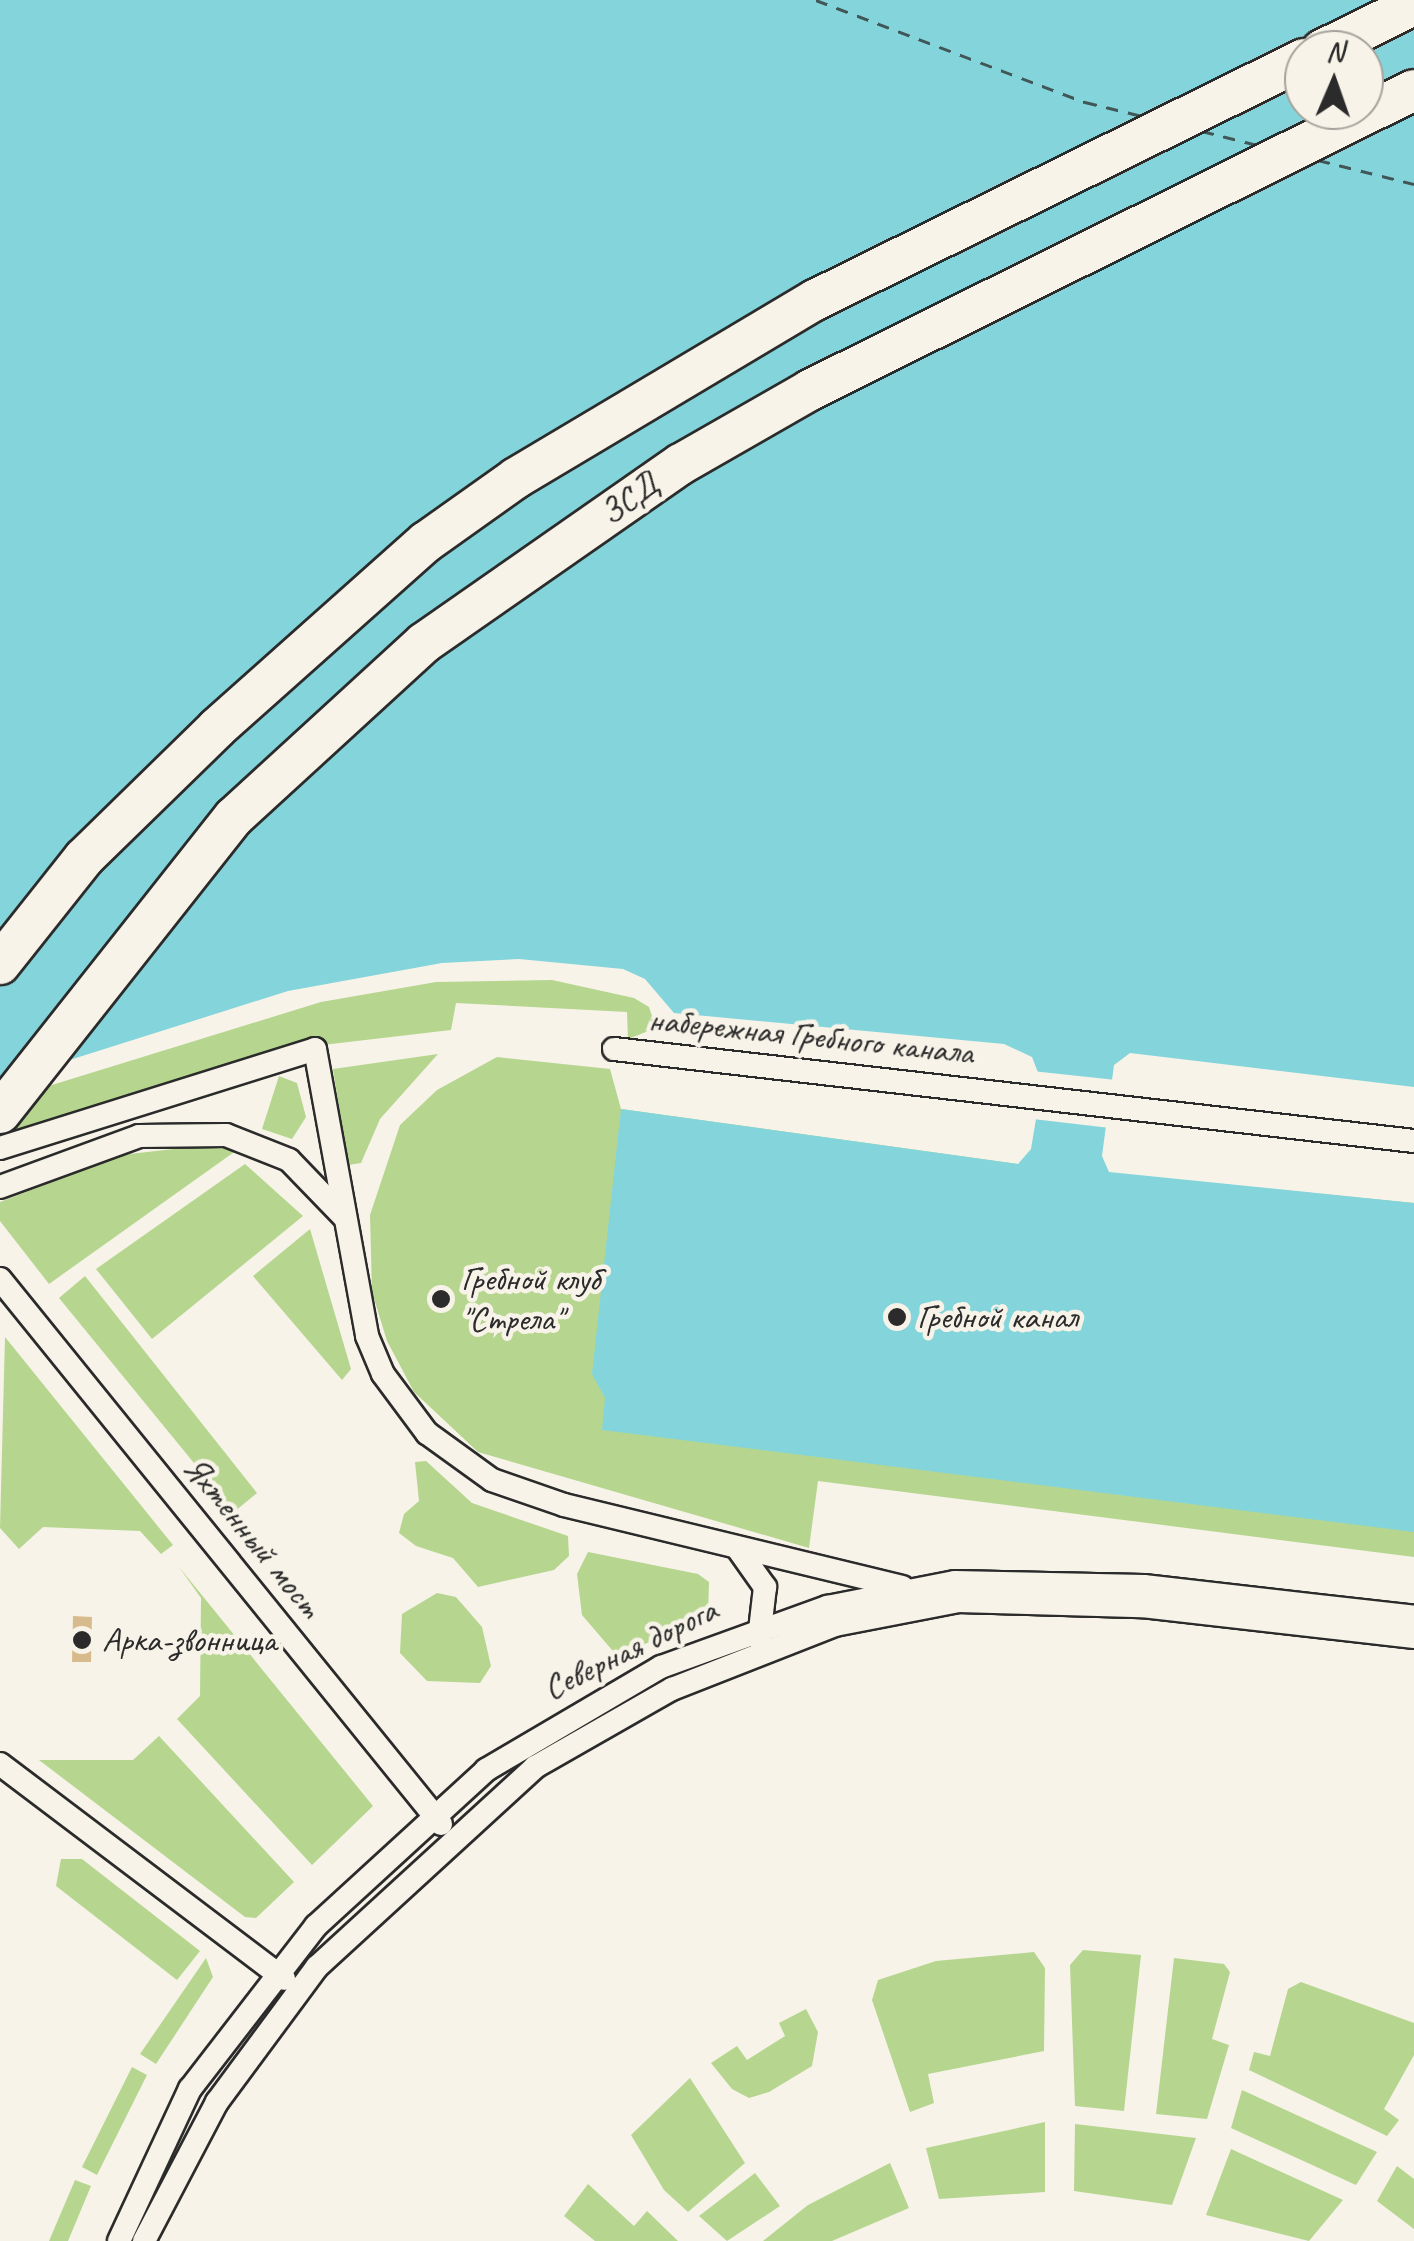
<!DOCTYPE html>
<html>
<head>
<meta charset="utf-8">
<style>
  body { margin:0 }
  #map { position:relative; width:1414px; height:2241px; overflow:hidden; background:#f7f3e8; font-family:Caveat,sans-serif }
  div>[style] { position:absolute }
  .green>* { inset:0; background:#b6d68f }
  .water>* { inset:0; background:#83d5db }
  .pier>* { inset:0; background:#f7f3e8 }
  .ferry>* { height:2.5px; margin-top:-1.25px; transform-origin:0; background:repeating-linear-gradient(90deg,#415657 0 12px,transparent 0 22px) }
  .building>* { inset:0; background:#d8bb8c }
  .roads { filter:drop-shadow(2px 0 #2b2b2b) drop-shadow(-2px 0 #2b2b2b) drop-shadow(0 2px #2b2b2b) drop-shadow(0 -2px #2b2b2b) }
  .street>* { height:22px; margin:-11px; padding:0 11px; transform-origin:11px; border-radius:11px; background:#f7f3e8 }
  .highway>* { height:40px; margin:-20px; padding:0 20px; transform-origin:20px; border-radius:20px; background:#f7f3e8 }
  .dots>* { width:28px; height:28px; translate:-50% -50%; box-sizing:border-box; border:5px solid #f7f3e8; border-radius:50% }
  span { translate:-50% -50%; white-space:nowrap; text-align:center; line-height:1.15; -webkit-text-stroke:9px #f7f3e8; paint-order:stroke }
  .street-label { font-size:35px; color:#2b2b2b }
  .poi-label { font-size:35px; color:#2b2b2b }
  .left { translate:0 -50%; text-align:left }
  .north { position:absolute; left:1284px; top:30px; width:100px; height:100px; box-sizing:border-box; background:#f7f3e8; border:2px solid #a5a39c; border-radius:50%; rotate:2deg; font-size:28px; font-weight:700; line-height:40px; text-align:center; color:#2b2b2b }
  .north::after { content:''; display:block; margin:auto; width:35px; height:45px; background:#2b2b2b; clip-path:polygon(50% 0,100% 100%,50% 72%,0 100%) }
</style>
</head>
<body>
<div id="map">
  <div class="green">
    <div style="clip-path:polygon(552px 980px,634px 998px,649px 1007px,656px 1028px,628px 1039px,627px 1012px,456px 1003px,451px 1030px,297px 1048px,0 1136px,0 1101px,321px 1002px,436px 982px)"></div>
    <div style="clip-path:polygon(438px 1054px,380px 1119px,361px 1163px,348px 1165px,333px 1069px)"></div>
    <div style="clip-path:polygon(497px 1057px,610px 1069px,621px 1109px,1018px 1164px,1414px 1203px,1414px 1557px,818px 1481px,809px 1548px,478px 1452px,414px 1392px,387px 1341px,372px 1292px,370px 1215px,400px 1125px,437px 1090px)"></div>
    <div style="clip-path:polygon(279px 1076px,297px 1083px,306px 1117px,292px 1139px,262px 1129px)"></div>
    <div style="clip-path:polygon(217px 1144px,237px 1150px,49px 1284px,0 1221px,0 1202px,121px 1155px)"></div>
    <div style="clip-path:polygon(245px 1164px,303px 1216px,152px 1339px,96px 1269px)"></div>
    <div style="clip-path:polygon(310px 1229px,351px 1369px,342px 1380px,253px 1276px)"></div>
    <div style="clip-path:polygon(85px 1276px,257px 1493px,234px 1512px,59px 1298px)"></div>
    <div style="clip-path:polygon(5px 1337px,173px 1545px,161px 1554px,140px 1531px,43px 1527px,19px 1549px,0 1528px)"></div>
    <div style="clip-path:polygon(426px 1461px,472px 1503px,568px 1536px,569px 1556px,554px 1570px,478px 1587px,453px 1558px,416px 1546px,399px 1533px,404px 1514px,419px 1501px,415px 1462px)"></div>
    <div style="clip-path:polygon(588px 1552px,698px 1574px,709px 1582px,708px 1614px,618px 1657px,582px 1615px,577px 1574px)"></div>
    <div style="clip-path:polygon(179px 1567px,373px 1806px,312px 1865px,177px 1719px,200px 1696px,201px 1598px)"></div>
    <div style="clip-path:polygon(437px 1593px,456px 1597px,482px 1627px,491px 1666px,480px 1683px,427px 1681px,400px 1653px,402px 1614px)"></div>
    <div style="clip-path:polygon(159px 1736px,294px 1882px,256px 1918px,245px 1917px,39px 1760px,133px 1760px)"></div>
    <div style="clip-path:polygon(61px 1859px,82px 1859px,200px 1951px,177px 1980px,56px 1886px)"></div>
    <div style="clip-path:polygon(1083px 1950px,1141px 1955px,1124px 2111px,1075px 2106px,1070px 1965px)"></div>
    <div style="clip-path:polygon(1034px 1952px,1045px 1968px,1044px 2051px,928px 2074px,934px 2103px,910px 2112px,872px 2000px,878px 1980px,936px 1961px)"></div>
    <div style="clip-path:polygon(206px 1958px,213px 1977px,156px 2064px,140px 2054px)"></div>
    <div style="clip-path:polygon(1174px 1958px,1224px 1964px,1230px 1972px,1212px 2039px,1229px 2045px,1207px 2119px,1156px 2114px)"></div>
    <div style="clip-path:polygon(1301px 1982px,1414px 2023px,1414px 2055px,1384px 2109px,1399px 2120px,1387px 2136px,1249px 2070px,1254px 2052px,1270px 2056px,1288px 1989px)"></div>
    <div style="clip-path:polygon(806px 2009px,818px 2032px,812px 2066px,769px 2092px,749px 2098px,732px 2089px,711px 2063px,737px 2046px,747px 2060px,785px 2036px,779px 2023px)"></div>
    <div style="clip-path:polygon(132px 2067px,147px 2075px,97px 2175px,82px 2167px)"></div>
    <div style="clip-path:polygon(690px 2078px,745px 2163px,688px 2212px,664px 2190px,631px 2135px)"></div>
    <div style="clip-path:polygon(1242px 2090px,1377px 2152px,1356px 2185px,1231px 2128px)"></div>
    <div style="clip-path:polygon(1045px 2122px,1045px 2192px,939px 2199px,926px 2148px)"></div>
    <div style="clip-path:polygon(1075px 2124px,1196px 2138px,1172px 2205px,1074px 2191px)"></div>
    <div style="clip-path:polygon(1231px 2149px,1343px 2200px,1309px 2241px,1206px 2215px)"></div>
    <div style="clip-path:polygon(890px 2163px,909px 2208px,832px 2241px,763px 2241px,808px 2205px)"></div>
    <div style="clip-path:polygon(1397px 2166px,1414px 2179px,1414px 2229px,1377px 2201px)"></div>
    <div style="clip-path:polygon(755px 2173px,780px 2206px,727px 2241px,699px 2216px)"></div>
    <div style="clip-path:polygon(75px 2180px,91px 2186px,68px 2241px,49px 2241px)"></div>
    <div style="clip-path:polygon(588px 2184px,634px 2226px,647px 2211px,678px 2241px,595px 2241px,564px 2216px)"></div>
  </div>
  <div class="water">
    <div style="clip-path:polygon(evenodd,0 0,1414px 0,1414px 1087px,1130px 1053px,1114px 1065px,1102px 1156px,1109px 1172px,1414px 1203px,1414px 1532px,602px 1430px,605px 1398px,592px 1374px,621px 1109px,1018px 1164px,1031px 1149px,1042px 1083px,1032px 1057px,1004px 1044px,674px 1013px,645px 979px,623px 969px,519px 959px,442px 963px,288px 991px,0 1082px,0 0,1304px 50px,1364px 50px,1364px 110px,1304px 110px,1304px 50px)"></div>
  </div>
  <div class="pier">
    <div style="clip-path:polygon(1032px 1071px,1116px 1080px,1110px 1128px,1033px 1119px)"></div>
  </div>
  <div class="ferry">
    <div style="left:816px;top:0;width:288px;rotate:20.8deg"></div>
    <div style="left:1085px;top:102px;width:63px;rotate:13.8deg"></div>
    <div style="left:1202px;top:131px;width:57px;rotate:14.3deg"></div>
    <div style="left:1318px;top:160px;width:99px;rotate:14deg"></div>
  </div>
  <div class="building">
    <div style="clip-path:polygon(73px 1616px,92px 1617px,91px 1662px,72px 1662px)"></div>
  </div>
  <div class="roads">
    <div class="street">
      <div style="left:614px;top:1049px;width:805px;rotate:6.56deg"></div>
      <div style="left:0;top:1148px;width:330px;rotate:-17.4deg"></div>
      <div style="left:315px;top:1049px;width:292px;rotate:79.7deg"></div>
      <div style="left:367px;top:1336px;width:41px;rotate:67.2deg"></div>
      <div style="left:383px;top:1374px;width:74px;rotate:53.3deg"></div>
      <div style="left:427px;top:1433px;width:80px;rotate:35.9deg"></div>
      <div style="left:492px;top:1480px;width:76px;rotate:19.1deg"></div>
      <div style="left:564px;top:1505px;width:348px;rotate:13.6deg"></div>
      <div style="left:0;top:1187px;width:148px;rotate:-20.1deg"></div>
      <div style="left:139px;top:1136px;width:87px;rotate:-0.7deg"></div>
      <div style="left:226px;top:1135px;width:68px;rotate:21.6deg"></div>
      <div style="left:289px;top:1160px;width:78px;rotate:46deg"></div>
      <div style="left:0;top:1279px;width:701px;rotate:51.02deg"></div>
      <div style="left:738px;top:1549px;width:47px;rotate:54.6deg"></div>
      <div style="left:765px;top:1587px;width:52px;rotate:96.6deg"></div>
      <div style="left:0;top:1764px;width:356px;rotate:37.1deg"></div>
      <div style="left:119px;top:2241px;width:168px;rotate:-65deg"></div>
      <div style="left:190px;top:2089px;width:206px;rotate:-52.3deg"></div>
      <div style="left:316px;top:1926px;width:231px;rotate:-42.5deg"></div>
      <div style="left:486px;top:1770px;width:203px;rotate:-30.5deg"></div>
      <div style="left:661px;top:1667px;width:177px;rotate:-19.9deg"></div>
      <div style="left:827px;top:1607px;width:130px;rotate:-11.1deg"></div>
      <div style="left:955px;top:1582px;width:189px;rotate:1.2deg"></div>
      <div style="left:1144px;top:1586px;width:272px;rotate:6.5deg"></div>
      <div style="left:144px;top:2241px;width:157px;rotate:-62.3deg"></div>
      <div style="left:217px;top:2102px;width:168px;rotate:-53.5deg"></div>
      <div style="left:317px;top:1967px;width:296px;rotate:-42.5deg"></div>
      <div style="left:535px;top:1767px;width:158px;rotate:-29.7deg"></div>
      <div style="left:672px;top:1689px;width:175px;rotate:-21.4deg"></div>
      <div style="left:835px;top:1625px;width:125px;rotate:-11deg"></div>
      <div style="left:958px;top:1601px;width:184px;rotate:1.6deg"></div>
      <div style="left:1142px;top:1606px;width:274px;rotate:6.5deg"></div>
    </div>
    <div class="highway">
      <div style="left:1322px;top:50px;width:102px;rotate:-26.1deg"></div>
      <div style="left:0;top:964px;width:135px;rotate:-51.6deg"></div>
      <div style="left:84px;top:858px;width:186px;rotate:-44.3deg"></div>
      <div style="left:217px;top:728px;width:280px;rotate:-41.7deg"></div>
      <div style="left:426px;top:542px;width:110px;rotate:-35.4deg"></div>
      <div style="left:516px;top:478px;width:348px;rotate:-30.8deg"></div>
      <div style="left:815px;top:300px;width:545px;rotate:-26.24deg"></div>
      <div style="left:0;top:1113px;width:377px;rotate:-51.7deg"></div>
      <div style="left:234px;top:817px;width:258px;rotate:-42.5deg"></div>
      <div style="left:424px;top:643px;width:313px;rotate:-34.9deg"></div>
      <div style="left:681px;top:464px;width:149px;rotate:-29.8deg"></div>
      <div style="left:810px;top:390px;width:674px;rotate:-26.41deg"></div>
    </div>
  </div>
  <div class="dots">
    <div style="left:441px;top:1299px;background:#2b2b2b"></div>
    <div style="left:897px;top:1317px;background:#2b2b2b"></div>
    <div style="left:82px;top:1640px;background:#2b2b2b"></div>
  </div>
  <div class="street-label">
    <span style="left:629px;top:499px;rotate:-35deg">ЗСД</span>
    <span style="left:811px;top:1036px;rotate:6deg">набережная Гребного канала</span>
    <span style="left:253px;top:1537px;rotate:51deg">Яхтенный мост</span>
    <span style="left:630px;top:1649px;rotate:-26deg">Северная дорога</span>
  </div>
  <div class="poi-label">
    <span class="left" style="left:461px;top:1299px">Гребной клуб<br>"Стрела"</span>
    <span class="left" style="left:917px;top:1317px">Гребной канал</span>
    <span class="left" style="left:102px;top:1640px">Арка-звонница</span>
  </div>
  <div class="north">N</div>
</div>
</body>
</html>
